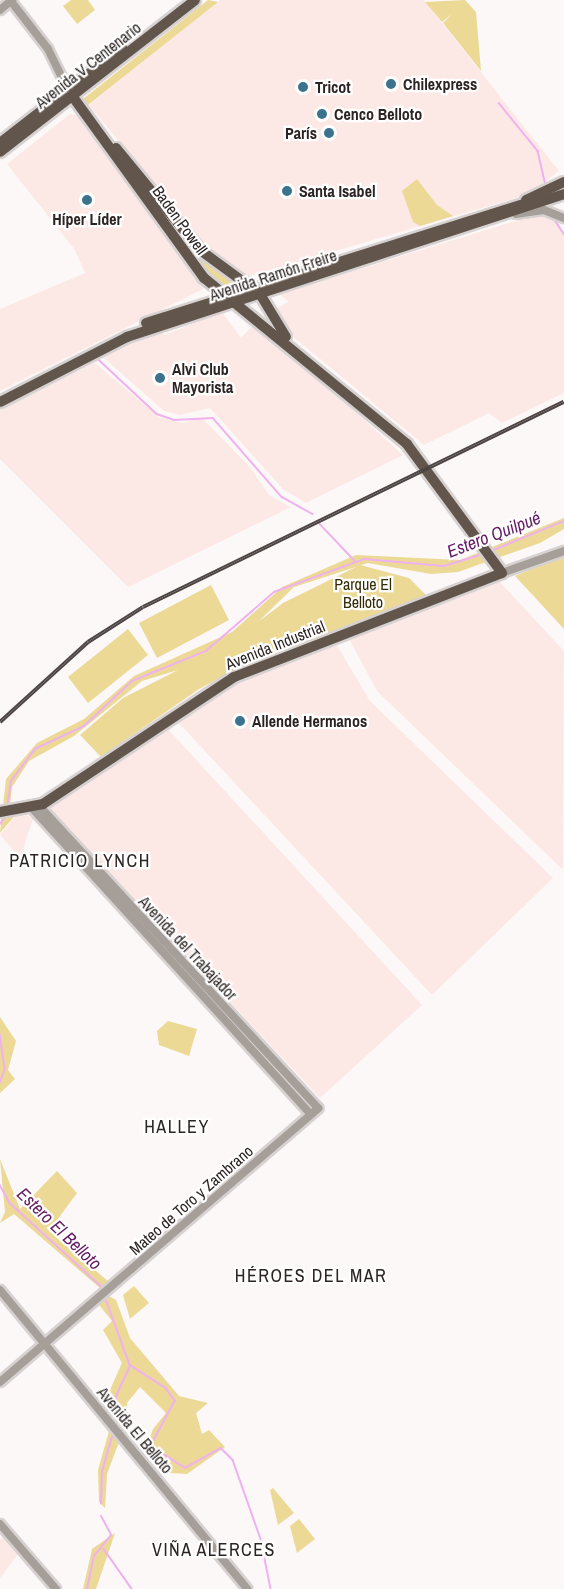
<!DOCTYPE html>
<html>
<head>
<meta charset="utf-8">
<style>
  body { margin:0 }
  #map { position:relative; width:564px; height:1589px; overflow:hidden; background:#fcf8f7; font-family:"Archivo Narrow",sans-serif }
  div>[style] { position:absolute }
  .built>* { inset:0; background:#fce9e5 }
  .green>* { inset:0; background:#ecd996 }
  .stream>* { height:1.5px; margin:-0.75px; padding:0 0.75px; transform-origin:0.75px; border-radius:0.75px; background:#efb1ef }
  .roads { filter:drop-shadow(2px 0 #d7d2d1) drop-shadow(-2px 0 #d7d2d1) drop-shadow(0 2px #d7d2d1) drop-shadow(0 -2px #d7d2d1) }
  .minor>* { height:8px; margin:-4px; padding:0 4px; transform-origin:4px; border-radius:4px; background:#a69f99 }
  .major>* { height:10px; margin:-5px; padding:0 5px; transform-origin:5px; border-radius:5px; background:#62564c }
  .rail>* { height:4px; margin-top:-2px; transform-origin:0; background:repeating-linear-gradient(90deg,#fff 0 4.5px,#4d4543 0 9px); box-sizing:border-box; border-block:2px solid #4d4543 }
  .dots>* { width:16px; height:16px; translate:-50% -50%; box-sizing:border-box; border:3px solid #fff; border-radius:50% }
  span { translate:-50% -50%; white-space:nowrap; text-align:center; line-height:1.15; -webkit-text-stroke:4.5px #fff; paint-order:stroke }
  .street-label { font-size:16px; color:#2c2422 }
  .poi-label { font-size:16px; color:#2c2422; font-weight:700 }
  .left { translate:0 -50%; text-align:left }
  .right { translate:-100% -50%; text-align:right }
  .park-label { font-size:16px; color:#342a04 }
  .water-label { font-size:18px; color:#641d66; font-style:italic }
  .neighbourhood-label { font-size:18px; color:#2c2422; letter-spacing:1.5px }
</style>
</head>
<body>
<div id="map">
  <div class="built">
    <div style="clip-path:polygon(220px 0,424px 0,559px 171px,530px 194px,247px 277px,208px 249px,89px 105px)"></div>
    <div style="clip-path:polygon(70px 114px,78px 115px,203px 289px,0 391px,0 309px,85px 273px,75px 250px,7px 164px)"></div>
    <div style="clip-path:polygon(534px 215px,554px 220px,564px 232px,564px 393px,502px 423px,489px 413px,424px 445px,290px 334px,277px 308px,289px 302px,279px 294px)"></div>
    <div style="clip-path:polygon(222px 312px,241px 338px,251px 327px,263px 328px,403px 455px,306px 503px,283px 489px,210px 408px,180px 415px,164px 411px,104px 358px,136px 339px,162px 331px,164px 335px)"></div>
    <div style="clip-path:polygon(95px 363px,159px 417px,182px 423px,202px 418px,250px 467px,269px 495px,291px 507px,128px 587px,0 459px,0 408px)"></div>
    <div style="clip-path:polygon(500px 582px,564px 651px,563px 870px,377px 691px,349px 639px)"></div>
    <div style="clip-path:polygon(335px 642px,370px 701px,553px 878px,432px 995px,177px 721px,256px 671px)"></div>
    <div style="clip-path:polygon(166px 727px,422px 1005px,320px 1098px,49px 809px)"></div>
    <div style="clip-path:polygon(20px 811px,33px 819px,20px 858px,0 835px)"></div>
    <div style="clip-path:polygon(3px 1536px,18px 1554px,0 1578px,0 1540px)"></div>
  </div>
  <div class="green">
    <div style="clip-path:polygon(71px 0,88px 0,95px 10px,77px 24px,63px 6px)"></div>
    <div style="clip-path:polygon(208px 0,218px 2px,88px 105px,83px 99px)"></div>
    <div style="clip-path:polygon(465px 0,476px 12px,481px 71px,443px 23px,452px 14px,442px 22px,425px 2px)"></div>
    <div style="clip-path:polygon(417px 179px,437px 205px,453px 216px,420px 226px,413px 222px,402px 191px)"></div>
    <div style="clip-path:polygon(191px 254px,201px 257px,241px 282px,221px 288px)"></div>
    <div style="clip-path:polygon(564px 518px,564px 529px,540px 543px,458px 572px,431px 574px,368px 563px,294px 587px,258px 622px,283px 603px,360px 565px,409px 578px,429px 598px,247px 664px,199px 689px,101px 757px,80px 735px,123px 698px,178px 670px,142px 681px,74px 736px,29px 761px,12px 787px,10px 805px,18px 812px,0 833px,6px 779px,37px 743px,84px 719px,134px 676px,232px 632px,282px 587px,356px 555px,460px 560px)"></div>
    <div style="clip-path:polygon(564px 555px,564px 629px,515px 576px)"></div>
    <div style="clip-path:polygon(211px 585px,229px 620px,157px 658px,139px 623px)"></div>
    <div style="clip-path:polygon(128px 629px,148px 655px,88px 703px,68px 677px)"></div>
    <div style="clip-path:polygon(0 1017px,16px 1041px,8px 1070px,15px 1079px,0 1093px)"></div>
    <div style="clip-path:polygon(168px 1021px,197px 1029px,189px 1056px,159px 1045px,157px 1031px)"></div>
    <div style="clip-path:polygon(0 1159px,20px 1209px,57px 1171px,77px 1193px,49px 1231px,109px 1282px,101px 1289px,14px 1214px,0 1223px,5px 1212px)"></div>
    <div style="clip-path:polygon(134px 1286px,149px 1303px,130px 1319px,123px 1295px)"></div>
    <div style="clip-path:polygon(109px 1296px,116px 1300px,130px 1338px,179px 1396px,208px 1403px,196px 1413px,202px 1434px,209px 1430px,225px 1447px,187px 1474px,170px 1473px,150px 1455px,146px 1448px,153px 1429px,166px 1413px,140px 1387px,127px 1403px,129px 1426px,120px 1427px,110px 1413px,110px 1390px,122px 1363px,103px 1330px,112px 1321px,99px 1305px)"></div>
    <div style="clip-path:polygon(109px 1431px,119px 1442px,107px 1474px,105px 1508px,99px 1502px,98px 1470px)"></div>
    <div style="clip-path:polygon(273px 1488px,294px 1513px,278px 1525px,270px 1490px)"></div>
    <div style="clip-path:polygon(299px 1519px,315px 1539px,297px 1553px,290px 1526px)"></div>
    <div style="clip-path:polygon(115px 1533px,96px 1589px,83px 1589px,92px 1549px)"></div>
  </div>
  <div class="stream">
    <div style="left:499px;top:103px;width:62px;rotate:50.9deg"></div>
    <div style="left:538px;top:151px;width:32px;rotate:77deg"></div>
    <div style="left:555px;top:220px;width:17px;rotate:57deg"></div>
    <div style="left:96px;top:357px;width:83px;rotate:43.1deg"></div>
    <div style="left:157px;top:414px;width:18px;rotate:19deg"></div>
    <div style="left:174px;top:420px;width:39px;rotate:-3deg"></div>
    <div style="left:213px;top:418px;width:105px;rotate:48.9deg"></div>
    <div style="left:282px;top:497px;width:35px;rotate:29deg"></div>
    <div style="left:319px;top:523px;width:52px;rotate:46.5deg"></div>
    <div style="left:491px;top:551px;width:79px;rotate:-22.3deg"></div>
    <div style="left:7px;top:807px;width:26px;rotate:-81deg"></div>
    <div style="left:11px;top:781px;width:40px;rotate:-53deg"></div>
    <div style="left:35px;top:749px;width:54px;rotate:-25.1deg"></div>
    <div style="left:84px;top:726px;width:66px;rotate:-43.2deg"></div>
    <div style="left:132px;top:681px;width:80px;rotate:-22.1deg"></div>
    <div style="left:206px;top:651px;width:90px;rotate:-40.9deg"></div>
    <div style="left:274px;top:592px;width:96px;rotate:-20.1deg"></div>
    <div style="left:364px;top:559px;width:80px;rotate:5deg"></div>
    <div style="left:444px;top:566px;width:39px;rotate:-17deg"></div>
    <div style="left:0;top:824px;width:11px;rotate:-56deg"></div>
    <div style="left:0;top:1034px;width:36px;rotate:82deg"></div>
    <div style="left:5px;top:1070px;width:14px;rotate:111deg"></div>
    <div style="left:0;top:1185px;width:21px;rotate:61deg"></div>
    <div style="left:10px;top:1203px;width:126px;rotate:42.4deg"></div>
    <div style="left:106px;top:1299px;width:70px;rotate:70deg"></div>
    <div style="left:130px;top:1365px;width:43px;rotate:32.6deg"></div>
    <div style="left:166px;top:1388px;width:16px;rotate:55deg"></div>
    <div style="left:175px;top:1401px;width:51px;rotate:118.1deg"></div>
    <div style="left:151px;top:1446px;width:40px;rotate:32.9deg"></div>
    <div style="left:185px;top:1468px;width:41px;rotate:-29.1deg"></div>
    <div style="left:221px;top:1448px;width:17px;rotate:45deg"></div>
    <div style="left:233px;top:1460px;width:84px;rotate:70.5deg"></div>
    <div style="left:116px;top:1420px;width:24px;rotate:-90deg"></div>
    <div style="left:116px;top:1396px;width:33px;rotate:-65deg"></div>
    <div style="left:101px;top:1504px;width:32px;rotate:-88deg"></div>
    <div style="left:102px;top:1472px;width:41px;rotate:-74.2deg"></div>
    <div style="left:104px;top:1549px;width:49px;rotate:55deg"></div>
    <div style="left:263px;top:1549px;width:41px;rotate:78.7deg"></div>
    <div style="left:87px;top:1589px;width:34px;rotate:-78deg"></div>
    <div style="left:94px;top:1556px;width:27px;rotate:-51deg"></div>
    <div style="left:111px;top:1535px;width:21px;rotate:-118deg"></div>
  </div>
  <div class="roads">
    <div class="minor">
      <div style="left:10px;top:0;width:62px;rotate:52.2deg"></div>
      <div style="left:48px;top:49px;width:46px;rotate:64deg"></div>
      <div style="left:0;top:10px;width:16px;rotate:-40deg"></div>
      <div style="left:516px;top:214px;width:28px;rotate:-8deg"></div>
      <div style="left:544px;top:210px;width:22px;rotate:22deg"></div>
      <div style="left:502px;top:573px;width:66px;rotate:-19.5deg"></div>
      <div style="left:32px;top:808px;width:413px;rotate:47.7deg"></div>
      <div style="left:0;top:1290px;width:388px;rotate:50.4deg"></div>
      <div style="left:0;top:1382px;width:420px;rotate:-40.7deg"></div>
      <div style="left:318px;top:1108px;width:411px;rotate:-132.7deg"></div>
      <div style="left:0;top:1524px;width:86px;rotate:49.3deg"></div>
    </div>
    <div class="major">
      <div style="left:0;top:143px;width:155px;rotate:-37.9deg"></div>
      <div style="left:116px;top:148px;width:132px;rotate:50.5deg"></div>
      <div style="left:200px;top:250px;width:74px;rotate:36.3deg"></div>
      <div style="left:260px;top:294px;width:50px;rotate:58.8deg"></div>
      <div style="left:0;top:152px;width:247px;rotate:-37.9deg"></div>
      <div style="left:526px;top:200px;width:42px;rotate:-25.3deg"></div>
      <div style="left:146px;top:323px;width:405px;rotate:-17.5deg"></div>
      <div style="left:0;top:402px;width:143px;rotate:-27.1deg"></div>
      <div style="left:127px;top:337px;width:460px;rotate:-18.1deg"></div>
      <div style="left:0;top:812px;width:44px;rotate:-10.5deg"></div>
      <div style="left:43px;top:804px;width:229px;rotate:-33.6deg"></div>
      <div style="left:234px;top:677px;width:287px;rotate:-21.2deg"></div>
      <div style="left:502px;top:573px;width:160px;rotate:-126.4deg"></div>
      <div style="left:407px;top:444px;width:262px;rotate:-140.7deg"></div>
      <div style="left:204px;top:278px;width:232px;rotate:-125.9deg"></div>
    </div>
  </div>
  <div class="rail">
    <div style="left:0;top:722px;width:119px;rotate:-42.3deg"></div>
    <div style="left:88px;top:642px;width:65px;rotate:-32.5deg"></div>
    <div style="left:143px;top:607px;width:468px;rotate:-26deg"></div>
  </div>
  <div class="dots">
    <div style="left:391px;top:84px;background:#3b738e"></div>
    <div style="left:303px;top:87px;background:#3b738e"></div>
    <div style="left:322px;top:114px;background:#3b738e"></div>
    <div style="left:329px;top:133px;background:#3b738e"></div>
    <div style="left:287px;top:191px;background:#3b738e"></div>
    <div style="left:87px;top:200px;background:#3b738e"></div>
    <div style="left:160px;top:378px;background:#3b738e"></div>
    <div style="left:240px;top:721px;background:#3b738e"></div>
  </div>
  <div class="street-label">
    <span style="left:88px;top:65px;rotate:-38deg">Avenida V Centenario</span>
    <span style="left:180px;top:220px;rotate:54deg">Baden Powell</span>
    <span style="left:273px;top:275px;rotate:-18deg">Avenida Ramón Freire</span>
    <span style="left:275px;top:645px;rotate:-22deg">Avenida Industrial</span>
    <span style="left:188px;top:948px;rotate:47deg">Avenida del Trabajador</span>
    <span style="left:191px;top:1200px;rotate:-41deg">Mateo de Toro y Zambrano</span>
    <span style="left:135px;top:1430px;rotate:50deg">Avenida El Belloto</span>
  </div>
  <div class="poi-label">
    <span class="left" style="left:403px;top:84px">Chilexpress</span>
    <span class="left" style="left:315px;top:87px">Tricot</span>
    <span class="left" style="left:334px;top:114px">Cenco Belloto</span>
    <span class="right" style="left:317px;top:133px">París</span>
    <span class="left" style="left:299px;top:191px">Santa Isabel</span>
    <span style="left:87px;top:219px">Híper Líder</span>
    <span class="left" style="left:172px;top:378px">Alvi Club<br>Mayorista</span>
    <span class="left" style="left:252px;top:721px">Allende Hermanos</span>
  </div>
  <div class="park-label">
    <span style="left:363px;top:593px">Parque El<br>Belloto</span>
  </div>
  <div class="water-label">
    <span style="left:494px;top:535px;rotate:-21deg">Estero Quilpué</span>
    <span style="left:59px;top:1229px;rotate:44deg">Estero El Belloto</span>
  </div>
  <div class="neighbourhood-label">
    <span style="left:80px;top:861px">PATRICIO LYNCH</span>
    <span style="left:177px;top:1127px">HALLEY</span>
    <span style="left:311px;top:1276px">HÉROES DEL MAR</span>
    <span style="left:214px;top:1550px">VIÑA ALERCES</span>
  </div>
</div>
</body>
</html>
